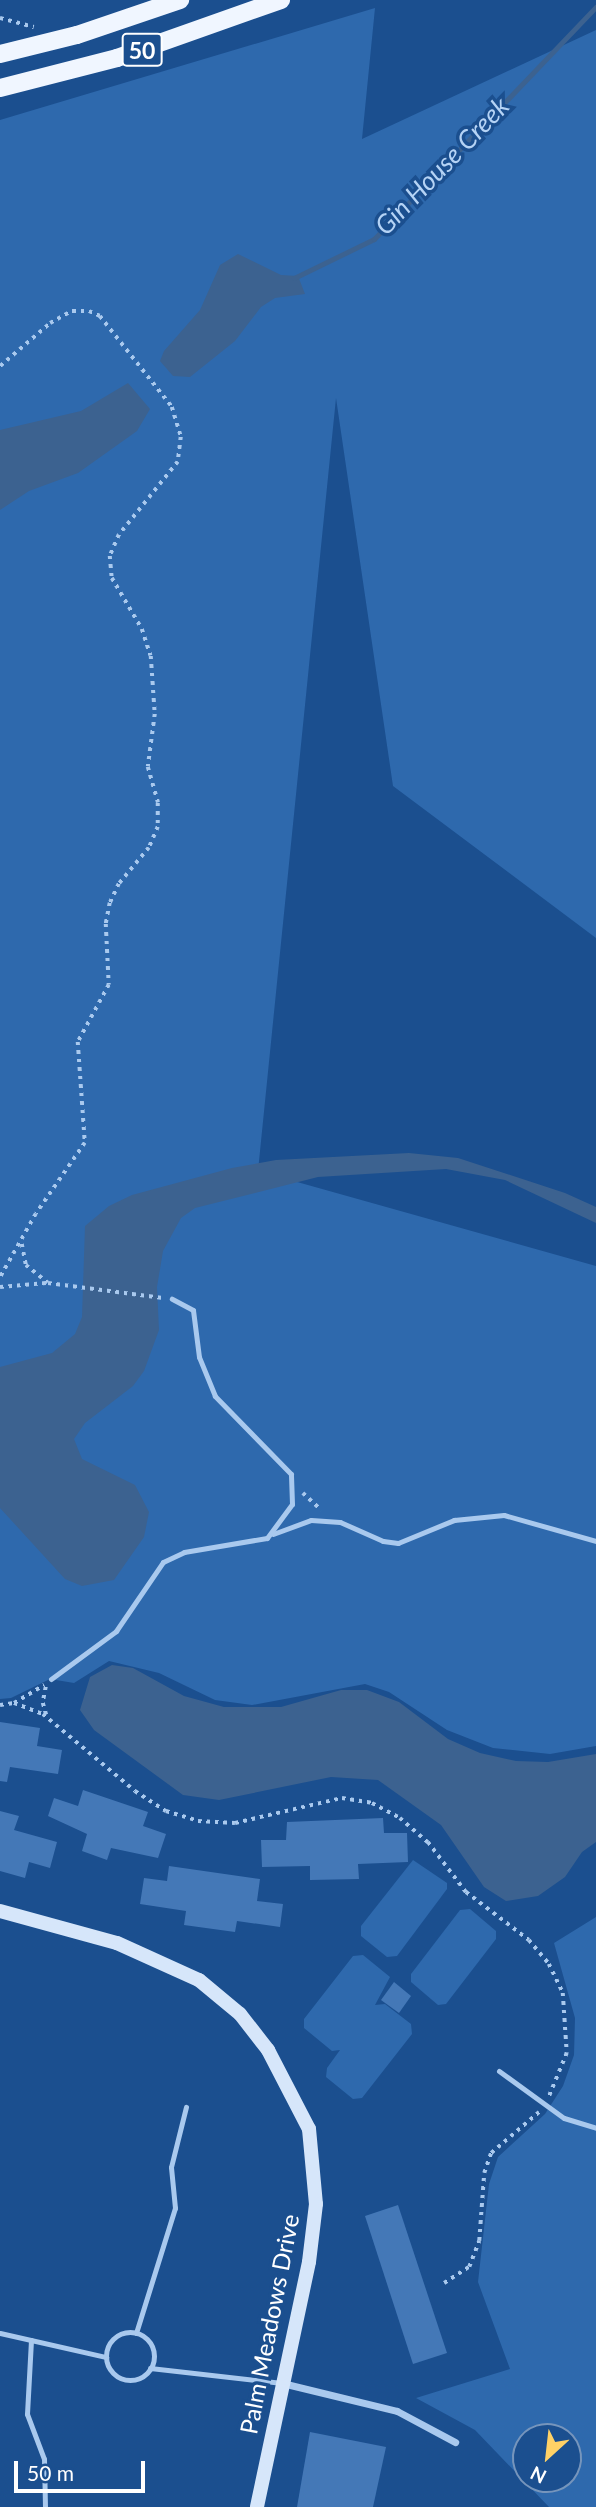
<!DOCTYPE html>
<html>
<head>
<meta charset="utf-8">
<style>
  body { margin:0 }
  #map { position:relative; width:596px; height:2507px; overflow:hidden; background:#1b4f8f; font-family:Lato,sans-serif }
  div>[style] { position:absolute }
  .green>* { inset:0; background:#2e69ad }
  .water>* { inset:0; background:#3c6290 }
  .stream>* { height:5px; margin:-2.5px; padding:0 2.5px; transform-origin:2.5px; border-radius:2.5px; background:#3c6290 }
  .building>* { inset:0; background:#4478b7 }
  .path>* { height:3.5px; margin-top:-1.75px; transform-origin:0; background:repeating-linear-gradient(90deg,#a9c9ee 0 3.5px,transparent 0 8.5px) }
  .lane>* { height:5px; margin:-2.5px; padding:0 2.5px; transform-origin:2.5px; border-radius:2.5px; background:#a9c9ee }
  .lane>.ring { margin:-2.5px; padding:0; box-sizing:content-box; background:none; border:5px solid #a9c9ee; border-radius:50% }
  .street>* { height:7px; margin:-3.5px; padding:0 3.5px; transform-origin:3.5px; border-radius:3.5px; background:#a9c9ee }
  .secondary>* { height:14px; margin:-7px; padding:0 7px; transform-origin:7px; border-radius:7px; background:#d6e6fa }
  .primary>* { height:18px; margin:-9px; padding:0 9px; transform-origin:9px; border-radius:9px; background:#f0f6ff }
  span { translate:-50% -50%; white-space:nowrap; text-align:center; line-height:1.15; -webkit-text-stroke:7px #1b4f8f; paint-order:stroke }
  .shield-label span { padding:2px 5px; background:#1b4f8f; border:2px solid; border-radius:5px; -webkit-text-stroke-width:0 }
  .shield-label { font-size:23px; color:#fff; font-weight:700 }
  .street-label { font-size:24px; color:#fff }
  .water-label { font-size:26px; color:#b5d3f5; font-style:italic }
  .north { position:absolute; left:512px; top:2423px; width:70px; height:70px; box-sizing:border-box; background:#1b4f8f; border:2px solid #7695bc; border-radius:50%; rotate:207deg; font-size:19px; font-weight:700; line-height:28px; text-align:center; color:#fff }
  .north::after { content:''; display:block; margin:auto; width:24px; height:32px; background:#ffd166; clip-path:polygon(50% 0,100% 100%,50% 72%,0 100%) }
  .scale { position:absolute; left:14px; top:2461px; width:131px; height:32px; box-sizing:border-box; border:4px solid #fff; border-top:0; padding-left:9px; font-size:21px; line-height:24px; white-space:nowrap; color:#fff; -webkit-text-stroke:5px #1b4f8f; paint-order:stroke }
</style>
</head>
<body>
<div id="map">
  <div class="green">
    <div style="clip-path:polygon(375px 8px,362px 139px,596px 30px,596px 938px,393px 786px,336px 398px,258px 1171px,596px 1266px,596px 1746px,550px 1754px,493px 1748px,447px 1730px,389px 1692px,365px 1684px,252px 1705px,215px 1700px,159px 1673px,109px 1661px,74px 1683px,50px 1679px,11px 1698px,0 1699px,0 120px)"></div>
    <div style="clip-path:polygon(413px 1860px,447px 1883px,447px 1889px,397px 1956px,387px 1957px,361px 1936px,361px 1926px)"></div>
    <div style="clip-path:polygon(470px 1909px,496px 1931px,496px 1939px,446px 2004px,438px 2005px,411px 1982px,411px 1974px,460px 1910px)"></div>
    <div style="clip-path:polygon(evenodd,596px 1917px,596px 2507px,549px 2507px,475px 2430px,416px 2398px,510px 2369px,478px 2282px,489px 2184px,498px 2157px,545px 2114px,563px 2086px,574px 2055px,575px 2018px,554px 1943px,596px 1917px,526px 2437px,568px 2437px,568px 2479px,526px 2479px,526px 2437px)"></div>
    <div style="clip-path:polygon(363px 1955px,390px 1977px,375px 2005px,385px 2004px,411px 2024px,412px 2034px,362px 2098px,353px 2099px,326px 2077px,327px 2068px,340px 2050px,332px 2051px,304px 2028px,304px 2019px,353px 1956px)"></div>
  </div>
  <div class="water">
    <div style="clip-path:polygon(238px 254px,281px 275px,298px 276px,305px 294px,275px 298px,261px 307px,235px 341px,190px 377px,173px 376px,160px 361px,164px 351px,200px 310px,220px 265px)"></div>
    <div style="clip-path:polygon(128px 383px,150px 409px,137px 431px,78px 473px,29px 491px,0 510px,0 430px,81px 411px)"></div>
    <div style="clip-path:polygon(409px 1153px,458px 1158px,565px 1193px,596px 1207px,596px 1223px,505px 1180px,446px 1169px,318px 1177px,195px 1208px,181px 1218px,163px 1251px,157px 1287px,159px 1330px,144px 1371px,133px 1386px,85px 1423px,74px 1439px,82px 1459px,135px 1485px,149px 1512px,144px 1537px,114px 1580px,82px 1586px,65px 1579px,0 1508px,0 1367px,52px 1353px,75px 1334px,82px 1317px,85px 1226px,109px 1206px,132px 1195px,232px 1168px,276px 1160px)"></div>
    <div style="clip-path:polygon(112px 1665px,133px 1668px,184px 1696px,224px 1707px,281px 1707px,341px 1690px,367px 1690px,399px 1702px,448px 1739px,480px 1753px,516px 1761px,548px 1762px,596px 1754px,596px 1842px,582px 1852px,565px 1877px,538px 1896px,506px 1901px,484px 1887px,441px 1825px,378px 1780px,331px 1777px,219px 1800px,183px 1795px,94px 1730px,80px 1710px,90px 1677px)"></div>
  </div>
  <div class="stream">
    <div style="left:294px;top:278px;width:89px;rotate:-26deg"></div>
    <div style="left:374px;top:239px;width:321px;rotate:-46.3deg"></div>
  </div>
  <div class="building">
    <div style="clip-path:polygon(0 1722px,40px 1728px,37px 1746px,62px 1750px,58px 1774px,10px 1767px,7px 1782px,0 1781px)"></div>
    <div style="clip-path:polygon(83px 1790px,148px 1812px,143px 1826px,166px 1834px,158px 1858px,111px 1848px,107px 1860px,82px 1851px,87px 1834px,48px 1816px,54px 1798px,78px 1806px)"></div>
    <div style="clip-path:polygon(0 1811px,19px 1816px,14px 1830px,57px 1842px,50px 1868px,29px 1862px,25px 1878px,0 1871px)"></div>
    <div style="clip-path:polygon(383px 1818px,384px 1833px,407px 1833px,408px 1862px,358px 1864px,359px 1879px,310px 1880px,310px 1866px,262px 1867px,261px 1840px,286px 1840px,287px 1822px)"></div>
    <div style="clip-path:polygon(169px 1866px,260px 1879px,257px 1901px,283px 1904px,280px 1927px,237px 1921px,235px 1932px,184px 1925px,186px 1911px,140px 1904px,144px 1878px,167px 1881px)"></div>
    <div style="clip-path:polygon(394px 1982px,411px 1996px,399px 2013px,381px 2000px)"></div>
    <div style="clip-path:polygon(398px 2205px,447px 2353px,413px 2364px,365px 2216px)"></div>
    <div style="clip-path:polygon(310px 2432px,386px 2447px,373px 2507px,297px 2507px)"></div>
  </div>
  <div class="path">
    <div style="left:0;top:18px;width:35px;rotate:15deg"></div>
    <div style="left:0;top:366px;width:66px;rotate:-40.7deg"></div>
    <div style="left:50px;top:323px;width:25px;rotate:-29deg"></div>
    <div style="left:72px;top:311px;width:17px"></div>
    <div style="left:89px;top:311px;width:12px;rotate:24deg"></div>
    <div style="left:100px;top:316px;width:116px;rotate:51.6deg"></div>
    <div style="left:172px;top:407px;width:31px;rotate:73deg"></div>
    <div style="left:181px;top:437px;width:25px;rotate:97deg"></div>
    <div style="left:178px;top:462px;width:94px;rotate:128.9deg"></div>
    <div style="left:119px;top:535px;width:23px;rotate:113deg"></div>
    <div style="left:110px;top:556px;width:22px;rotate:85deg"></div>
    <div style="left:112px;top:578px;width:59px;rotate:59.5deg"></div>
    <div style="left:142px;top:629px;width:28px;rotate:72deg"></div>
    <div style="left:151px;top:656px;width:58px;rotate:86.1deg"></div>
    <div style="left:155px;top:714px;width:53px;rotate:97.5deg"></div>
    <div style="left:148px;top:767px;width:37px;rotate:74deg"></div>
    <div style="left:158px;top:803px;width:24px;rotate:90deg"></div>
    <div style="left:158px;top:827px;width:23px;rotate:113deg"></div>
    <div style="left:149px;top:848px;width:47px;rotate:129.8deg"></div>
    <div style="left:119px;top:884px;width:21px;rotate:115deg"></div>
    <div style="left:110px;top:903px;width:21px;rotate:101deg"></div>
    <div style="left:106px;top:924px;width:61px;rotate:87.2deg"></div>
    <div style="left:109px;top:985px;width:65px;rotate:118.5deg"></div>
    <div style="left:78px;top:1042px;width:101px;rotate:86deg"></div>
    <div style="left:85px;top:1143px;width:86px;rotate:124.6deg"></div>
    <div style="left:36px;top:1214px;width:73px;rotate:119.4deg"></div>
    <div style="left:22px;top:1244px;width:21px;rotate:79deg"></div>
    <div style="left:26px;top:1265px;width:28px;rotate:39deg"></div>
    <div style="left:48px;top:1283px;width:116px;rotate:7.4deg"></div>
    <div style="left:0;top:1287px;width:46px;rotate:-5deg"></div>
    <div style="left:303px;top:1493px;width:25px;rotate:43deg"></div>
    <div style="left:46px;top:1687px;width:16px;rotate:101deg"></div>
    <div style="left:43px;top:1703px;width:15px;rotate:74deg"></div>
    <div style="left:14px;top:1703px;width:31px;rotate:21deg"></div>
    <div style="left:43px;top:1714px;width:120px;rotate:39.9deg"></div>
    <div style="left:135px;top:1791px;width:37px;rotate:33deg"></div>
    <div style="left:166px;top:1811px;width:34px;rotate:17deg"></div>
    <div style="left:198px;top:1821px;width:37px;rotate:3deg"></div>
    <div style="left:235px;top:1823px;width:110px;rotate:-13.2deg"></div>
    <div style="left:342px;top:1798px;width:30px;rotate:9deg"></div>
    <div style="left:372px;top:1803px;width:32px;rotate:28deg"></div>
    <div style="left:400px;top:1818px;width:37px;rotate:41deg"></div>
    <div style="left:428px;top:1842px;width:63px;rotate:52.8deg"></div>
    <div style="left:466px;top:1892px;width:79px;rotate:37.3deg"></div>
    <div style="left:529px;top:1940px;width:31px;rotate:50deg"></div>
    <div style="left:549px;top:1964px;width:32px;rotate:64deg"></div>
    <div style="left:563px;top:1993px;width:60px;rotate:86.2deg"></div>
    <div style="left:567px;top:2053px;width:48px;rotate:112.2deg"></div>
    <div style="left:0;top:1705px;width:14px;rotate:-8deg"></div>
    <div style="left:14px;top:1703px;width:35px;rotate:-31deg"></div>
    <div style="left:444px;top:2283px;width:30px;rotate:-33deg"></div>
    <div style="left:469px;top:2267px;width:28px;rotate:-69deg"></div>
    <div style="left:479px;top:2241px;width:68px;rotate:-85.8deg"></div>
    <div style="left:484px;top:2173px;width:21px;rotate:-71deg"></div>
    <div style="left:491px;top:2153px;width:63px;rotate:-40.5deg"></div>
  </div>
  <div class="lane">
    <div style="left:273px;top:1534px;width:40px;rotate:-20.2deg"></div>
    <div style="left:311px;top:1520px;width:29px;rotate:4deg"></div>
    <div style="left:340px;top:1522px;width:47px;rotate:23.8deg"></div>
    <div style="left:383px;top:1541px;width:15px;rotate:8deg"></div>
    <div style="left:398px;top:1543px;width:61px;rotate:-22.3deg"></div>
    <div style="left:454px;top:1520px;width:50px;rotate:-5.7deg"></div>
    <div style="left:504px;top:1515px;width:96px;rotate:15.8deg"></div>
    <div style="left:51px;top:1679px;width:81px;rotate:-36.4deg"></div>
    <div style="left:116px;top:1631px;width:83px;rotate:-55.7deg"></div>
    <div style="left:163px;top:1562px;width:23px;rotate:-25deg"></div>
    <div style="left:184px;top:1552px;width:84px;rotate:-9.6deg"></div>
    <div style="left:267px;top:1538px;width:42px;rotate:-53.7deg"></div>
    <div style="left:292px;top:1504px;width:30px;rotate:-92deg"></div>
    <div style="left:291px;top:1474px;width:109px;rotate:-134.3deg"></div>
    <div style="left:215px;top:1396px;width:42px;rotate:-112.3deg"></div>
    <div style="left:199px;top:1357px;width:47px;rotate:-97.3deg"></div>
    <div style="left:193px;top:1310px;width:24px;rotate:-152deg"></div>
    <div style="left:499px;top:2071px;width:80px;rotate:35.9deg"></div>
    <div style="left:564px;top:2118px;width:34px;rotate:17deg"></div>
    <div class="ring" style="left:106px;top:2332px;width:43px;height:43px"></div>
    <div style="left:0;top:2333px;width:109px;rotate:12.8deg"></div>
    <div style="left:136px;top:2333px;width:131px;rotate:-72.7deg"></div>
    <div style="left:175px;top:2208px;width:41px;rotate:-95.6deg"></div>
    <div style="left:171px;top:2167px;width:62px;rotate:-76deg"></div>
    <div style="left:31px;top:2340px;width:74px;rotate:93.1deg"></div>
    <div style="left:27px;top:2414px;width:48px;rotate:69.3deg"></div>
    <div style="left:44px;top:2459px;width:48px;rotate:88.8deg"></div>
    <div style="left:150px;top:2368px;width:133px;rotate:6.5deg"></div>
  </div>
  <div class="street">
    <div style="left:282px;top:2383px;width:118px;rotate:13.7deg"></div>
    <div style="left:397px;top:2411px;width:66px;rotate:28.1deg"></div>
  </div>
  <div class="secondary">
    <div style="left:0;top:1911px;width:121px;rotate:15.3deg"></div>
    <div style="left:117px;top:1943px;width:90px;rotate:24.3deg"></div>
    <div style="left:199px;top:1980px;width:53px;rotate:39.7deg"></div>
    <div style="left:240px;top:2014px;width:46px;rotate:52.1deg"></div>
    <div style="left:268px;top:2050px;width:89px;rotate:62.6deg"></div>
    <div style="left:309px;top:2129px;width:75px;rotate:84.7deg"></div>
    <div style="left:316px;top:2204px;width:58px;rotate:96.9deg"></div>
    <div style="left:309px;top:2262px;width:250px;rotate:102deg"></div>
  </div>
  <div class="primary">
    <div style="left:0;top:54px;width:79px;rotate:-13.9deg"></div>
    <div style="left:77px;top:35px;width:109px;rotate:-18.8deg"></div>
    <div style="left:0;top:88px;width:121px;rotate:-14.4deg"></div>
    <div style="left:117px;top:58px;width:174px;rotate:-19.5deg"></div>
  </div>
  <div class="shield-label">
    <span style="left:142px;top:50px">50</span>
  </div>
  <div class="street-label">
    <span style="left:269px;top:2324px;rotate:-79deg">Palm Meadows Drive</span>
  </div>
  <div class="water-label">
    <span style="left:442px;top:166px;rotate:-46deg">Gin House Creek</span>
  </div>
  <div class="north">N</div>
  <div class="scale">50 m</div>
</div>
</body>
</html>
